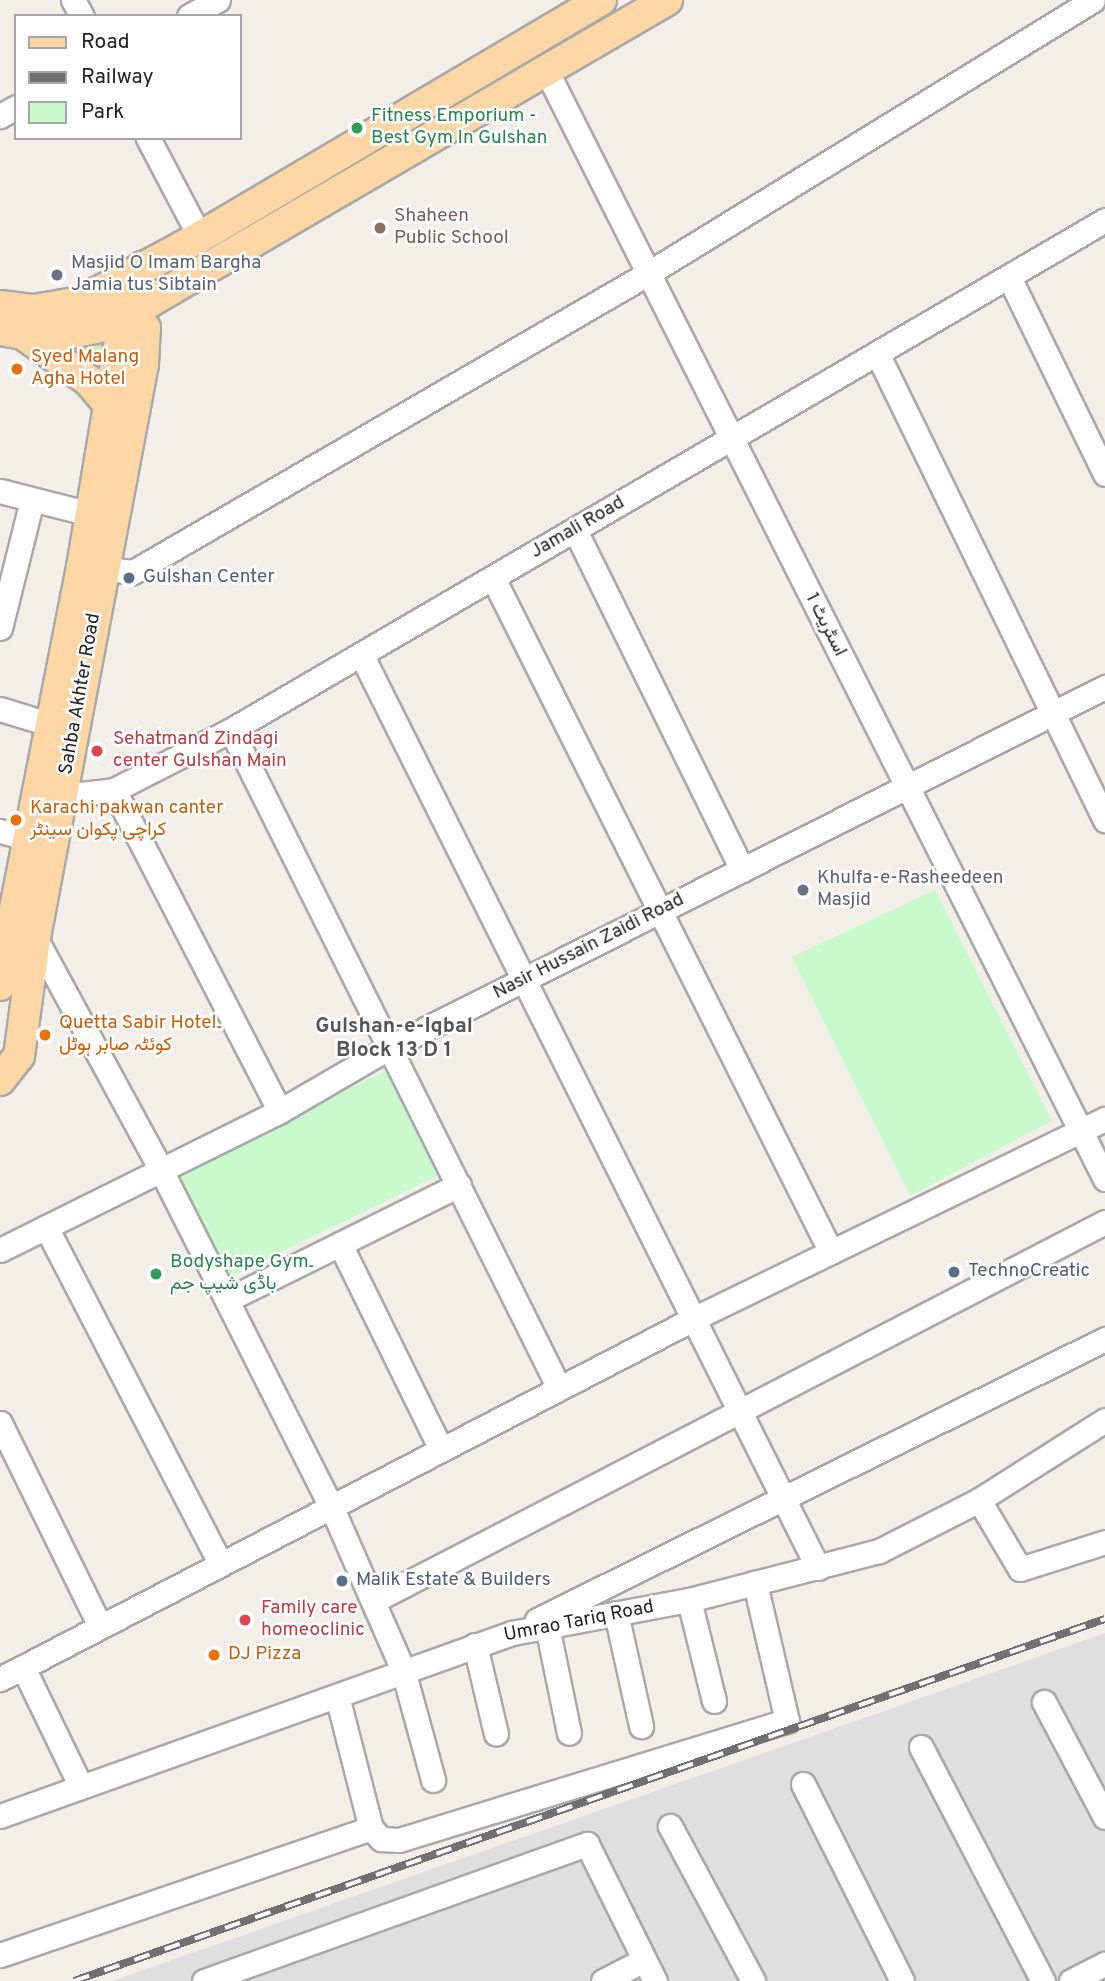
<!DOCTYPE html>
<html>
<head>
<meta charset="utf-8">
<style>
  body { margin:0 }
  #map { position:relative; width:1105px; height:1981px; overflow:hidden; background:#f2efe9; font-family:Overpass,Vazirmatn,sans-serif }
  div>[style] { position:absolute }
  .residential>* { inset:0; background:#e0dfdf }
  .grass>* { inset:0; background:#cdebb0 }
  .park>* { inset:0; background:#c8facc }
  .roads { filter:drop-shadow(2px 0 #a9a9a9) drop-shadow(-2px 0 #a9a9a9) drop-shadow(0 2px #a9a9a9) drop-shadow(0 -2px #a9a9a9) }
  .minor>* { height:23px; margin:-11.5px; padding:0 11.5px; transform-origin:11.5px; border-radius:11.5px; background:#fff }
  .major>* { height:30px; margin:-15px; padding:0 15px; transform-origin:15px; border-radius:15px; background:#fcd6a4 }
  .rail>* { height:8px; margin-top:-4px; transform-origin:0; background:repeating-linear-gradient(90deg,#fff 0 16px,#707070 0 32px); box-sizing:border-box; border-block:2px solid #707070 }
  .dots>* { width:19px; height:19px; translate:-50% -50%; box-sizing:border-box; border:4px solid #fff; border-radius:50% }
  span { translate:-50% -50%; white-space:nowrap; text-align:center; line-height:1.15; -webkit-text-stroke:5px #fff; paint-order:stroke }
  .leisure-label { font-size:19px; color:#27864d }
  .left { translate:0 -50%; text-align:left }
  .education-label { font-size:19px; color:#785e54 }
  .worship-label { font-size:19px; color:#5b616d }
  .food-label { font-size:19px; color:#c56008 }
  .street-label { font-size:19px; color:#222 }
  .service-label { font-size:19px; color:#4e5e75 }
  .health-label { font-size:19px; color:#be3a42 }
  .neighbourhood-label { font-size:21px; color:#555; font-weight:700 }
  .legend { position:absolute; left:14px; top:14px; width:228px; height:126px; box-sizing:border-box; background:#fff; border:2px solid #a7a7a7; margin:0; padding:9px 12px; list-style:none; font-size:21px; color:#222 }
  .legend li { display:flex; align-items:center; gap:14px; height:35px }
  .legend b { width:35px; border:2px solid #a7a7a7 }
</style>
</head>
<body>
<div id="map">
  <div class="residential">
    <div style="clip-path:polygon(1105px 1633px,1105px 1981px,112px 1981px,870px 1716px)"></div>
  </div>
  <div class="grass">
    <div style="clip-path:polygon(102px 344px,94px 373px,65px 351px)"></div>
  </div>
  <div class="park">
    <div style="clip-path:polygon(935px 890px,1052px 1121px,910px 1196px,792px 957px)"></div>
    <div style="clip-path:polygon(385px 1071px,437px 1176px,228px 1278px,180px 1174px)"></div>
  </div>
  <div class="roads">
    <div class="minor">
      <div style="left:73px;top:0;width:18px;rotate:61deg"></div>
      <div style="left:189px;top:16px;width:33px;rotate:-29deg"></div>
      <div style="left:546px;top:70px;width:1242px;rotate:63.25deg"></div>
      <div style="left:0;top:116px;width:18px;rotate:-29deg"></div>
      <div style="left:148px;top:138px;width:112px;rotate:62.3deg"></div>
      <div style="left:1009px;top:277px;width:219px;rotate:64deg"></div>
      <div style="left:877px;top:353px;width:520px;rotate:63.98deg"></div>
      <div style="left:0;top:491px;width:93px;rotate:14.3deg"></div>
      <div style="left:575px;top:530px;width:379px;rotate:63.8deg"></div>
      <div style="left:88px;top:567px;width:45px;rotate:6.3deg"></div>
      <div style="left:133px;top:572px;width:594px;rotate:-30.1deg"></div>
      <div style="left:647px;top:274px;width:523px;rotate:-31.56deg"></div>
      <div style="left:493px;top:578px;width:754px;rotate:63.37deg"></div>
      <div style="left:0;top:628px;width:132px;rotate:-76deg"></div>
      <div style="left:361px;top:654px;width:1022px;rotate:63.43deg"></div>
      <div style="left:0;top:709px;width:54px;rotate:17.1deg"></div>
      <div style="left:231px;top:730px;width:735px;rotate:63.5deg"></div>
      <div style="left:114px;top:790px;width:361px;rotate:62.7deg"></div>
      <div style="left:47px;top:793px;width:16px;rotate:11deg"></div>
      <div style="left:63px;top:796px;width:51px;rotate:-6.7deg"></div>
      <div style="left:114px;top:790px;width:131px;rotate:-27.1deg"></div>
      <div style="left:231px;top:730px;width:1012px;rotate:-30.26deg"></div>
      <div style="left:0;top:831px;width:30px;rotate:15deg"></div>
      <div style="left:32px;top:932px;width:271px;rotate:61.5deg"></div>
      <div style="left:161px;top:1170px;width:377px;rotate:63.2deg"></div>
      <div style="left:331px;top:1506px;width:179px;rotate:66.3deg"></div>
      <div style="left:403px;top:1670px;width:114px;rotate:74.7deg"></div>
      <div style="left:46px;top:1227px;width:378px;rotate:62.6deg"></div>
      <div style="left:340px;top:1244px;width:229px;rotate:63.8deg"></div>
      <div style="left:0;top:1250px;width:313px;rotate:-26.4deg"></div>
      <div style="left:280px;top:1111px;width:127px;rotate:-30.2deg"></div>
      <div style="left:390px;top:1047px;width:801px;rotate:-26.73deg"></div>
      <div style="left:227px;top:1300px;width:259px;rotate:-26.4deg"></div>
      <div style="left:0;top:1423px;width:226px;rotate:63.8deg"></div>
      <div style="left:979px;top:1500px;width:80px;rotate:59.3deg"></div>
      <div style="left:1020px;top:1569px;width:89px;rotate:-17.6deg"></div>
      <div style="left:375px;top:1600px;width:822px;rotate:-27.38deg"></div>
      <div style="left:689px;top:1600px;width:104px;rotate:76.1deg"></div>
      <div style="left:616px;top:1613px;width:116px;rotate:77.5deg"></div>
      <div style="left:537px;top:1620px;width:634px;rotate:-26.32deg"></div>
      <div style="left:547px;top:1626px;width:109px;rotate:78.4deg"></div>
      <div style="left:475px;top:1645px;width:91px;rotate:76.7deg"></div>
      <div style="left:23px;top:1667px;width:133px;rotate:64.2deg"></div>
      <div style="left:0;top:1679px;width:781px;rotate:-27.45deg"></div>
      <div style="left:693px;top:1319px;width:458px;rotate:-25.9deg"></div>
      <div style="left:337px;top:1696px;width:136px;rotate:75.6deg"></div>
      <div style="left:371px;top:1828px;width:15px;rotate:48deg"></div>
      <div style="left:381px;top:1839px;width:18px;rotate:3deg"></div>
      <div style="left:399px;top:1840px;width:406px;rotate:-17.1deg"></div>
      <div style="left:787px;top:1721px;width:142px;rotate:-103.1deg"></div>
      <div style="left:1044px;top:1702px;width:130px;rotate:62.1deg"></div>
      <div style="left:921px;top:1747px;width:264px;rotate:62.5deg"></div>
      <div style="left:803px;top:1784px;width:220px;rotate:63.3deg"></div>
      <div style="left:0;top:1816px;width:544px;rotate:-19.67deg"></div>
      <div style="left:512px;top:1633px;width:180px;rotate:-10.6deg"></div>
      <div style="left:689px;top:1600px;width:196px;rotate:-14.5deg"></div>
      <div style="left:879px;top:1551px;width:112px;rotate:-27deg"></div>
      <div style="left:979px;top:1500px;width:149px;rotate:-32.4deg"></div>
      <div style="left:670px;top:1826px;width:176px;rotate:61.8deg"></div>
      <div style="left:0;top:1955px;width:392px;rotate:-18.9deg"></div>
      <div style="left:204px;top:1981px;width:407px;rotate:-19.7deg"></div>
      <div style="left:587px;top:1844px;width:153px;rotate:63.6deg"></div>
      <div style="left:603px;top:1981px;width:46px;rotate:-27.1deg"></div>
      <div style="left:1071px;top:1981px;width:38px;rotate:-27deg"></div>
    </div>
    <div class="major">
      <div style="left:0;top:306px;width:34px;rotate:7deg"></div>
      <div style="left:34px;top:310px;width:47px;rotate:-9.9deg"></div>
      <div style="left:80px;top:302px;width:136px;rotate:-28.4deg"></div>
      <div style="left:200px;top:237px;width:466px;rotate:-30.6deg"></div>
      <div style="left:0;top:330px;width:48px;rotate:9.7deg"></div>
      <div style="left:47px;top:338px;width:64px;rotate:-11.7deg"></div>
      <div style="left:110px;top:325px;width:645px;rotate:-30.26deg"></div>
      <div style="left:27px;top:337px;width:76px;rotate:35.4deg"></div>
      <div style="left:89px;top:381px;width:31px;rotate:50deg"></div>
      <div style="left:0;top:985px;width:426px;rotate:-78.9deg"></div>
      <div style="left:82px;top:567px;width:260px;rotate:-80.5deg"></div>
      <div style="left:125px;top:311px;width:48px;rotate:-67.8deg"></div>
      <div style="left:0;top:1080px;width:31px;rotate:-52deg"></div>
      <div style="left:19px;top:1056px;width:125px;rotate:-82.2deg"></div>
      <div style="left:36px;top:932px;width:578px;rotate:-79.33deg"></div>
      <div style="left:143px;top:364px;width:36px;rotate:-87deg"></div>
      <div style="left:145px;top:328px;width:14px;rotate:-126deg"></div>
      <div style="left:137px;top:317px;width:59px;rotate:-165.3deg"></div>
    </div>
  </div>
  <div class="rail">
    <div style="left:74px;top:1981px;width:1093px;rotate:-19.35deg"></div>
  </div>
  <div class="dots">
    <div style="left:357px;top:128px;background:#2e9e5b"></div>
    <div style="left:380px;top:228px;background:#8d6e63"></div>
    <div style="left:57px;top:275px;background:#6b7280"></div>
    <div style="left:17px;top:369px;background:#e8710a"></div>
    <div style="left:129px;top:578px;background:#5c6f8a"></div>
    <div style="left:97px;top:751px;background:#e0444e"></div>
    <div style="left:16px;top:820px;background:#e8710a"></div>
    <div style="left:803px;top:890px;background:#6b7280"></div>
    <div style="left:45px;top:1035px;background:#e8710a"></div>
    <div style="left:954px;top:1272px;background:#5c6f8a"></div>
    <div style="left:156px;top:1274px;background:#2e9e5b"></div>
    <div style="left:342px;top:1581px;background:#5c6f8a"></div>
    <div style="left:245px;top:1620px;background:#e0444e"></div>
    <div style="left:214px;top:1655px;background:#e8710a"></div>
  </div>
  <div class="leisure-label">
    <span class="left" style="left:371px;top:128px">Fitness Emporium -<br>Best Gym In Gulshan</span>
    <span class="left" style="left:170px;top:1274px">Bodyshape Gym۔<br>باڈی شیپ جم</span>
  </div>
  <div class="education-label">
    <span class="left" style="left:394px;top:228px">Shaheen<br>Public School</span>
  </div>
  <div class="worship-label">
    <span class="left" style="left:71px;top:275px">Masjid O Imam Bargha<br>Jamia tus Sibtain</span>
    <span class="left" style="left:817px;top:890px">Khulfa-e-Rasheedeen<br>Masjid</span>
  </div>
  <div class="food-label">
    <span class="left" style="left:31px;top:369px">Syed Malang<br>Agha Hotel</span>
    <span class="left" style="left:30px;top:820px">Karachi pakwan canter<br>کراچی پکوان سینٹر</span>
    <span class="left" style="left:59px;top:1035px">Quetta Sabir Hotel۔<br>کوئٹہ صابر ہوٹل</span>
    <span class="left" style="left:228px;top:1655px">DJ Pizza</span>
  </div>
  <div class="street-label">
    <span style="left:578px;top:528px;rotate:-30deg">Jamali Road</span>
    <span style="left:825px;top:625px;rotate:63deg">اسٹریٹ 1</span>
    <span style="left:81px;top:694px;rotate:-80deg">Sahba Akhter Road</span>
    <span style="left:589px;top:947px;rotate:-27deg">Nasir Hussain Zaidi Road</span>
    <span style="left:579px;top:1622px;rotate:-11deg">Umrao Tariq Road</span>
  </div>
  <div class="service-label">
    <span class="left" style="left:143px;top:578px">Gulshan Center</span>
    <span class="left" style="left:968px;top:1272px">TechnoCreatic</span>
    <span class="left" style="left:356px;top:1581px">Malik Estate &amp; Builders</span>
  </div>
  <div class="health-label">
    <span class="left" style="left:113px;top:751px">Sehatmand Zindagi<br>center Gulshan Main</span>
    <span class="left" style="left:261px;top:1620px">Family care<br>homeoclinic</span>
  </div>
  <div class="neighbourhood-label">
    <span style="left:394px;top:1039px">Gulshan-e-Iqbal<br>Block 13 D 1</span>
  </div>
  <ul class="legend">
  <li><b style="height:9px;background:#fcd6a4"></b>Road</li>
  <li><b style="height:9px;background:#707070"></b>Railway</li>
  <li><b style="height:19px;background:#c8facc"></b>Park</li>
  </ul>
</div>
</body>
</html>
